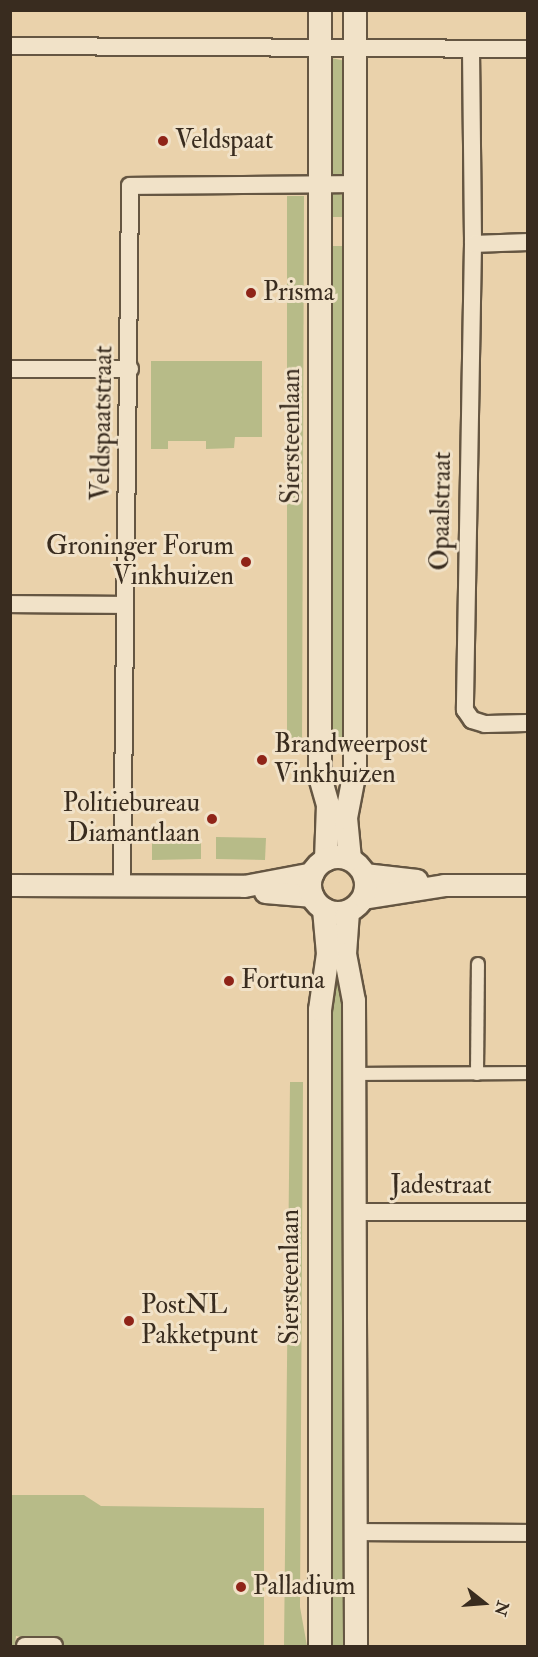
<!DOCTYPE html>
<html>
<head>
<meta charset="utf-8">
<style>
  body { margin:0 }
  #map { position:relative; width:538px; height:1657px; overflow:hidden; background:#ead2ab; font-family:"IM FELL Double Pica",serif }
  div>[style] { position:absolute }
  .green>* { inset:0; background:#b7bb88 }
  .roads { filter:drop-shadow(2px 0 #655642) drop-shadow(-2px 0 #655642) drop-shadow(0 2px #655642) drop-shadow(0 -2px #655642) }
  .pedestrian>* { height:12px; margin:-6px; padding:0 6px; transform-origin:6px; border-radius:6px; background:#f1e2c8 }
  .minor>* { height:16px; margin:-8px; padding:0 8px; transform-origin:8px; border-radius:8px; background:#f1e2c8 }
  .tertiary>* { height:21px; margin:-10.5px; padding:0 10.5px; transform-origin:10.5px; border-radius:10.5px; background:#f1e2c8 }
  .secondary>* { height:22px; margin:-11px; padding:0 11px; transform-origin:11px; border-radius:11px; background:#f1e2c8 }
  .secondary>.ring { margin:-11px; padding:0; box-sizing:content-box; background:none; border:22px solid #f1e2c8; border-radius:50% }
  .dots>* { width:16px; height:16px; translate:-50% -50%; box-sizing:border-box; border:3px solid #f1e2c8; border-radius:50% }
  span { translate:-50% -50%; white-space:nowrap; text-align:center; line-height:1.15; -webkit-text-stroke:6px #f1e2c8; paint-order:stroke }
  .poi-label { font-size:26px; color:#392c1f }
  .left { translate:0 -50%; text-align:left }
  .right { translate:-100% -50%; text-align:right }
  .street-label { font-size:26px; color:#392c1f }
  .frame { position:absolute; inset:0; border:12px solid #392c1f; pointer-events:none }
  .north { position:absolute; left:454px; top:1573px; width:60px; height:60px; -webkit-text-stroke:4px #f1e2c8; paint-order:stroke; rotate:107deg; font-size:16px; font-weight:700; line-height:24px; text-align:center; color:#392c1f }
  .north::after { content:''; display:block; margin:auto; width:21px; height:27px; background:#392c1f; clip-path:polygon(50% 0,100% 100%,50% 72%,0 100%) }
</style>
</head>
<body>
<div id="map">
  <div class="green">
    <div style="clip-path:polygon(331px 58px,346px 61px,346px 173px,338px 176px,329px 173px,324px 66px)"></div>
    <div style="clip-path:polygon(332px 192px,346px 196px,350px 217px,325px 217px,326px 196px)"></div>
    <div style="clip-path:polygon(287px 196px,304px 196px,302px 749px,287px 749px)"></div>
    <div style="clip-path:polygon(325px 246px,349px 246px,345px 748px,325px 748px)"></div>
    <div style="clip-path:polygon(151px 361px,262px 361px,262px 437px,235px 437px,234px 448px,206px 449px,206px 441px,168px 441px,168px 449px,151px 449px)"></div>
    <div style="clip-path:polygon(201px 837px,201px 859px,152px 860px,152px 838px)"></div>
    <div style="clip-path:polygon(216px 837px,266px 838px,265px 860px,216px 859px)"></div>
    <div style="clip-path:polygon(333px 966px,345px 978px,348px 1646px,325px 1646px,325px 1002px)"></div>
    <div style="clip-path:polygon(290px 1082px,303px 1082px,300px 1607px,307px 1646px,284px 1646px)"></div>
    <div style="clip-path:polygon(11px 1495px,84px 1495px,101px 1506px,264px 1508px,264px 1646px,44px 1646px,44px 1641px,16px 1636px,15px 1646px,11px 1646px)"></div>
  </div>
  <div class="roads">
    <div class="pedestrian">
      <div style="left:354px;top:1074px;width:174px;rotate:-0.3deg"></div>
      <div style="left:477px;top:1074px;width:110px;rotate:-89.5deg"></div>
    </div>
    <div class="minor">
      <div style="left:10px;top:46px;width:518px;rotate:0.33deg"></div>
      <div style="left:471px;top:50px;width:194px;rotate:89.4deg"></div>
      <div style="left:473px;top:244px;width:466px;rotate:91deg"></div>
      <div style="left:465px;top:710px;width:12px;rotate:55deg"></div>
      <div style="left:472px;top:720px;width:14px;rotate:17deg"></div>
      <div style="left:485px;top:724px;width:43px;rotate:-1.3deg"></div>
      <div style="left:473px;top:244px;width:55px;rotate:-2.1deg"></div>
      <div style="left:10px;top:369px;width:120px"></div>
      <div style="left:10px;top:604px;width:115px;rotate:0.5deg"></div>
      <div style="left:122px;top:885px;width:699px;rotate:-89.34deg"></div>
      <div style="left:130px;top:186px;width:225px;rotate:-0.5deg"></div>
      <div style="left:355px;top:1212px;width:173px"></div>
      <div style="left:356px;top:1532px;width:172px;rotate:0.3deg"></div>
      <div style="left:25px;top:1646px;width:29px"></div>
    </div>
    <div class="tertiary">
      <div style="left:364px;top:874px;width:53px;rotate:6.5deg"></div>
      <div style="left:10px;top:885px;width:234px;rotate:0.2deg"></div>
      <div style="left:244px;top:886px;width:70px;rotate:-10.7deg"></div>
      <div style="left:265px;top:892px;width:48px;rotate:4.8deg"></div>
      <div style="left:363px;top:898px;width:82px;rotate:-9.1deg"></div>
      <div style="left:444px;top:885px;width:84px"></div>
    </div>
    <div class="secondary">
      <div style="left:320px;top:10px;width:767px;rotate:90deg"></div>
      <div style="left:320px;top:777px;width:29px;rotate:74deg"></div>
      <div style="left:328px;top:805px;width:55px;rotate:92.1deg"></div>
      <div class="ring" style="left:310px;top:857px;width:34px;height:34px"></div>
      <div style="left:350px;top:859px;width:41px;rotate:-95.6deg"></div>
      <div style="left:346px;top:818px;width:48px;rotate:-79.2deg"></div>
      <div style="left:355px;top:771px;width:761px;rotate:-90deg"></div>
      <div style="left:348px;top:912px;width:42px;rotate:94.1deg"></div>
      <div style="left:345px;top:954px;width:48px;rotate:79.2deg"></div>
      <div style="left:354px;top:1001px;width:645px;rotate:89.82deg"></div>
      <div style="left:320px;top:1646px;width:636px;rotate:-90deg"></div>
      <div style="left:320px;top:1010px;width:57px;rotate:-81.9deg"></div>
      <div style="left:328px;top:954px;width:45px;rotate:-95.1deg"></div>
    </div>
  </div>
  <div class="dots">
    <div style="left:163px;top:141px;background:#8f2418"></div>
    <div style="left:251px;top:293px;background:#8f2418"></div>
    <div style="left:246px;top:562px;background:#8f2418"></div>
    <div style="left:262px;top:760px;background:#8f2418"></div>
    <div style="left:212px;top:819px;background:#8f2418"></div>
    <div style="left:229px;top:981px;background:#8f2418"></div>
    <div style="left:129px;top:1321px;background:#8f2418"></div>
    <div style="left:241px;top:1587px;background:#8f2418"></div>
  </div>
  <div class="poi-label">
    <span class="left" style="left:175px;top:141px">Veldspaat</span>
    <span class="left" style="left:263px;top:293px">Prisma</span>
    <span class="right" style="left:234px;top:562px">Groninger Forum<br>Vinkhuizen</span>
    <span class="left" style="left:274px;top:760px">Brandweerpost<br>Vinkhuizen</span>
    <span class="right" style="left:200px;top:819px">Politiebureau<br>Diamantlaan</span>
    <span class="left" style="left:241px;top:981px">Fortuna</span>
    <span class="left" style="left:141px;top:1321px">PostNL<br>Pakketpunt</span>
    <span class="left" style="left:253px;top:1587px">Palladium</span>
  </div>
  <div class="street-label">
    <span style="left:103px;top:423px;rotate:-89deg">Veldspaatstraat</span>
    <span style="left:292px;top:436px;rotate:-90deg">Siersteenlaan</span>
    <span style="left:442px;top:511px;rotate:-89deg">Opaalstraat</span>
    <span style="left:441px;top:1186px">Jadestraat</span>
    <span style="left:291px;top:1277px;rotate:-90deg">Siersteenlaan</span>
  </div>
  <div class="frame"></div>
  <div class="north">N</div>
</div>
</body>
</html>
